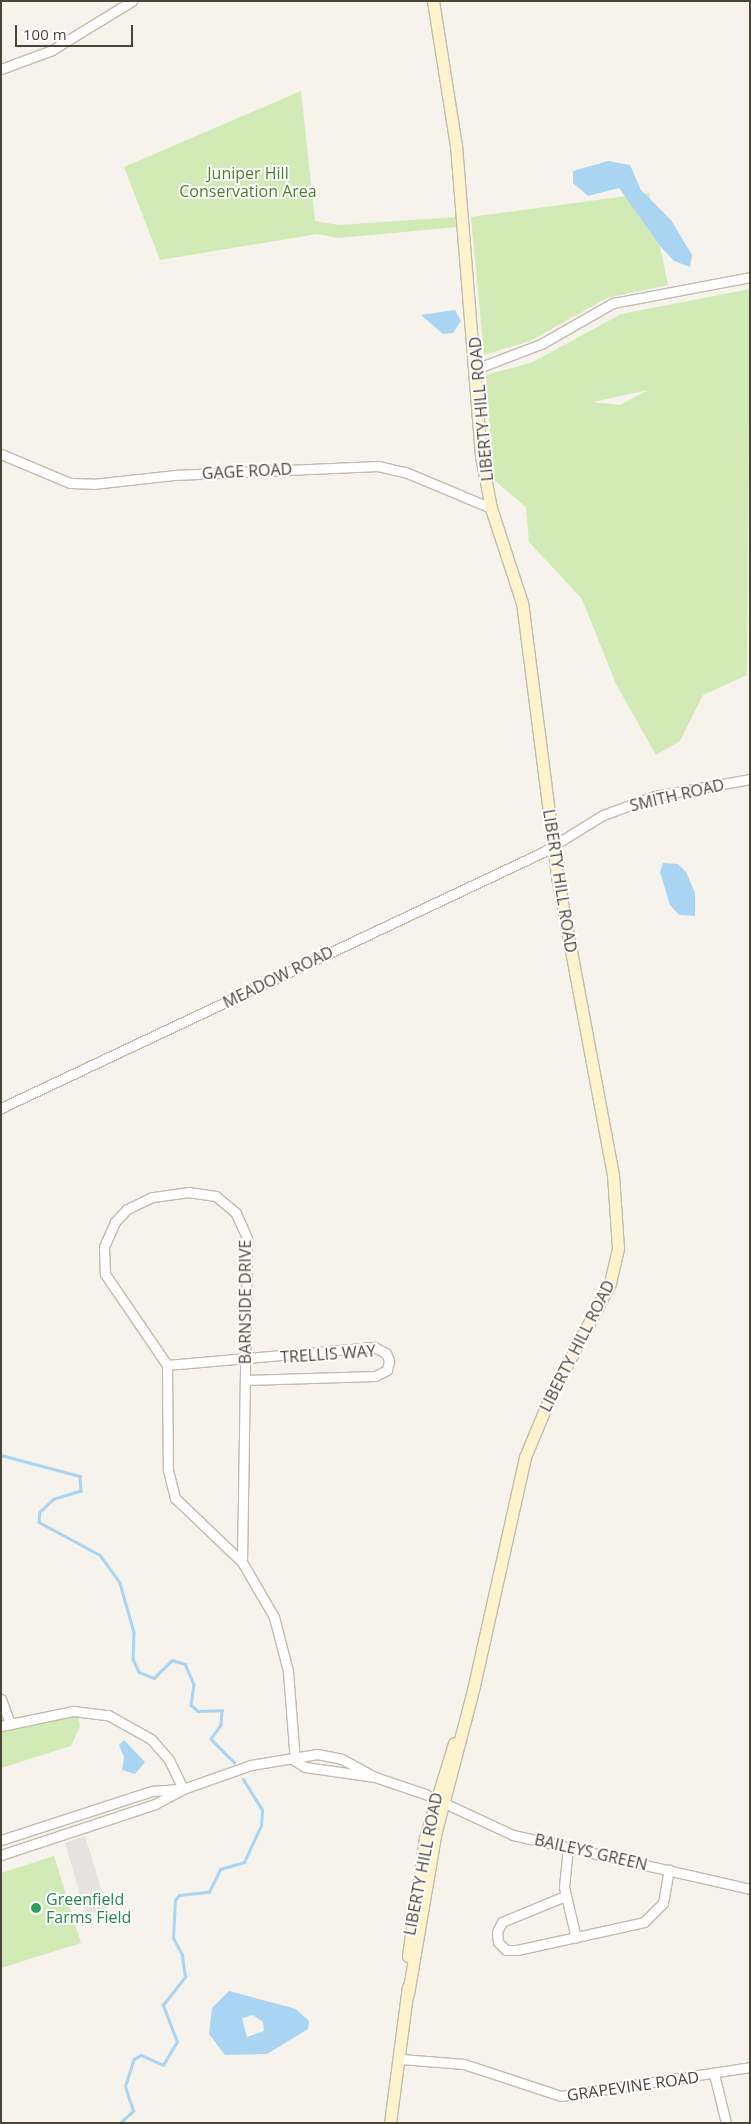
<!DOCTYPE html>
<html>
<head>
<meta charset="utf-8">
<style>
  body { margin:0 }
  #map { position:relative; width:751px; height:2124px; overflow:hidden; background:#f6f3ec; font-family:"Open Sans",sans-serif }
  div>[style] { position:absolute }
  .green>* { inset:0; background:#d2eab5 }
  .parking>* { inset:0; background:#e5e3e0 }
  .water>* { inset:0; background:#a9d4f2 }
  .stream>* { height:2.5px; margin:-1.25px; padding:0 1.25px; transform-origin:1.25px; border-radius:1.25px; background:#a9d4f2 }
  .roads { filter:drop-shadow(1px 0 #c2bbae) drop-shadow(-1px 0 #c2bbae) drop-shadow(0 1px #c2bbae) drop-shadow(0 -1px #c2bbae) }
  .street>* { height:9px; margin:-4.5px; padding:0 4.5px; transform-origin:4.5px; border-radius:4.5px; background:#fff }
  .secondary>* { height:11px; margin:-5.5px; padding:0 5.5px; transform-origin:5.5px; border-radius:5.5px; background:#fff3cd }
  .dots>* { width:14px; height:14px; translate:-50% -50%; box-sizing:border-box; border:2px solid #fff; border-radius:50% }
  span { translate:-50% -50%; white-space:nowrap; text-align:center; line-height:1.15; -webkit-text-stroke:4px #fff; paint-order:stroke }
  .park-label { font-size:16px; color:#4a7f2a }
  .street-label { font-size:16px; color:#4b4439 }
  .leisure-label { font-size:16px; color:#27864d }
  .left { translate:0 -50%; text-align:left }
  .frame { position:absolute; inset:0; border:2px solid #4b4439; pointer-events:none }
  .scale { position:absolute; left:15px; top:25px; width:118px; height:22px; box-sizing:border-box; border:2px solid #4b4439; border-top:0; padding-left:6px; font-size:15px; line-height:18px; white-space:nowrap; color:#4b4439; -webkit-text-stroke:4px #fff; paint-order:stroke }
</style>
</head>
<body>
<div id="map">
  <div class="green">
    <div style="clip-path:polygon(301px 91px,315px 221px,339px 225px,457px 217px,458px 227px,338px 238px,317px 234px,160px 260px,124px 167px)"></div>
    <div style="clip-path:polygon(649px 193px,668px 285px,607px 298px,530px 341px,484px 355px,471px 217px)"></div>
    <div style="clip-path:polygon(evenodd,750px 289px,747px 675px,703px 695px,680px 741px,656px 755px,616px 684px,582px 599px,529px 542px,526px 507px,493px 479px,486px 375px,533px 362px,621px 314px,750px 289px,648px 390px,620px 405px,592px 402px,593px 402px,648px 390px)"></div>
    <div style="clip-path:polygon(71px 1716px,78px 1716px,80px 1726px,71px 1746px,1px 1768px,1px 1731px)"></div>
    <div style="clip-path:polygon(54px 1856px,81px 1943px,1px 1968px,1px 1873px)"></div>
  </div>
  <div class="parking">
    <div style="clip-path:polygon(85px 1836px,107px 1908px,86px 1915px,65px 1843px)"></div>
  </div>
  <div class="water">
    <div style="clip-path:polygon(608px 161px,630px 165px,641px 190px,671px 220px,692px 255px,690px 267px,674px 261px,661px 247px,619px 188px,588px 196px,573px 183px,573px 171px)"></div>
    <div style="clip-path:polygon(455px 310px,461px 321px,453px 333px,443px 334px,421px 315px)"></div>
    <div style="clip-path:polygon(663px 863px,678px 864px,686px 872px,695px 893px,695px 916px,679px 915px,670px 905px,660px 872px)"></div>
    <div style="clip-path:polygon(124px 1740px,145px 1762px,135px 1774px,122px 1770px,124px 1757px,119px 1745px)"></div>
    <div style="clip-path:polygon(evenodd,229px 1991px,296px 2009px,309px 2021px,308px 2029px,267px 2054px,225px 2055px,209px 2034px,212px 2008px,229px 1991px,253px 2015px,263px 2022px,264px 2031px,247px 2037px,242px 2018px,253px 2015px)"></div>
  </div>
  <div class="stream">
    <div style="left:1px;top:1455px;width:82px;rotate:14.9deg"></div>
    <div style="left:80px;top:1476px;width:15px;rotate:86deg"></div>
    <div style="left:81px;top:1491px;width:28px;rotate:163deg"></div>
    <div style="left:54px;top:1499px;width:19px;rotate:137deg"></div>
    <div style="left:40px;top:1512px;width:10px;rotate:96deg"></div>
    <div style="left:39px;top:1522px;width:69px;rotate:28.4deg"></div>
    <div style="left:100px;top:1555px;width:34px;rotate:54deg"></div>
    <div style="left:120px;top:1583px;width:51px;rotate:74.1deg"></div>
    <div style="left:134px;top:1632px;width:27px;rotate:92deg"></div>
    <div style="left:133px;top:1659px;width:14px;rotate:65deg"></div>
    <div style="left:139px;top:1672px;width:16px;rotate:22deg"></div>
    <div style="left:154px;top:1678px;width:25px;rotate:-45deg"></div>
    <div style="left:172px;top:1660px;width:14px;rotate:17deg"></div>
    <div style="left:185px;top:1664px;width:22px;rotate:66deg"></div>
    <div style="left:194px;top:1684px;width:21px;rotate:98deg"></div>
    <div style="left:191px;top:1705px;width:9px;rotate:41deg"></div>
    <div style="left:198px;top:1711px;width:24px;rotate:-2deg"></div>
    <div style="left:222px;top:1710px;width:15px;rotate:94deg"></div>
    <div style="left:221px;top:1725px;width:17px;rotate:126deg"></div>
    <div style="left:211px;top:1739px;width:33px;rotate:45deg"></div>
    <div style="left:120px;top:2123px;width:18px;rotate:-43deg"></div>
    <div style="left:133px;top:2111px;width:26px;rotate:-108deg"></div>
    <div style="left:125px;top:2086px;width:28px;rotate:-72deg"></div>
    <div style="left:134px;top:2059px;width:8px;rotate:-30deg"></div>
    <div style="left:141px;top:2055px;width:24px;rotate:24deg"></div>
    <div style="left:163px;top:2065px;width:27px;rotate:-59deg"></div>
    <div style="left:177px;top:2042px;width:40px;rotate:-111deg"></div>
    <div style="left:163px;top:2005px;width:36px;rotate:-52deg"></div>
    <div style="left:185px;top:1977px;width:22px;rotate:-98deg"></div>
    <div style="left:182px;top:1955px;width:19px;rotate:-118deg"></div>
    <div style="left:173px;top:1938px;width:38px;rotate:-87deg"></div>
    <div style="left:175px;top:1900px;width:6px;rotate:-51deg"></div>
    <div style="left:179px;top:1895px;width:30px;rotate:-6deg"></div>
    <div style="left:209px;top:1892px;width:25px;rotate:-64deg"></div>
    <div style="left:220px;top:1869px;width:25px;rotate:-16deg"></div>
    <div style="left:244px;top:1862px;width:40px;rotate:-65deg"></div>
    <div style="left:261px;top:1826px;width:16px;rotate:-86deg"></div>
    <div style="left:262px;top:1810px;width:36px;rotate:-122deg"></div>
  </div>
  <div class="roads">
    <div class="street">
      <div style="left:1px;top:69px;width:54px;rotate:-20.4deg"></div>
      <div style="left:52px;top:50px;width:94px;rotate:-31.5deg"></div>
      <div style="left:478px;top:368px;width:67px;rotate:-20.9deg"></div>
      <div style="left:541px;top:344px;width:83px;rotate:-29.7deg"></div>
      <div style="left:613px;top:303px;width:139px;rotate:-10.7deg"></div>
      <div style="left:1px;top:454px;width:75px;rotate:22.8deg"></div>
      <div style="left:70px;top:483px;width:23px;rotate:2deg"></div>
      <div style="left:93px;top:484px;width:81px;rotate:-6.3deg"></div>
      <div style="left:174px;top:475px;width:204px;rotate:-2.5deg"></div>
      <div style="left:378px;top:466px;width:28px;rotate:13deg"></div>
      <div style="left:405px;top:472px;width:93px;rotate:22.7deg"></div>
      <div style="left:1px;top:1108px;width:599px;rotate:-25.28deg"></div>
      <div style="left:543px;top:852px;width:70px;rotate:-31.7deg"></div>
      <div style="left:603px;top:815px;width:55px;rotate:-20.1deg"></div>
      <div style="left:655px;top:796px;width:97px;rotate:-10.1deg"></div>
      <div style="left:167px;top:1365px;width:208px;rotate:-5deg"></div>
      <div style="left:374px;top:1347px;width:13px;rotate:27deg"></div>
      <div style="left:386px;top:1353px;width:9px;rotate:69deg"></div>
      <div style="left:389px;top:1361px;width:9px;rotate:103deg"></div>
      <div style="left:387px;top:1370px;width:13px;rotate:153deg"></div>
      <div style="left:375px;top:1376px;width:130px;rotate:178.2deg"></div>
      <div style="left:242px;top:1562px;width:324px;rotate:-89.1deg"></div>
      <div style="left:247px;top:1238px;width:27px;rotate:-114deg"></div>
      <div style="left:236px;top:1213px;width:26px;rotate:-140deg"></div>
      <div style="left:216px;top:1196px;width:27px;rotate:-172deg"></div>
      <div style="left:189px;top:1192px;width:37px;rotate:172deg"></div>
      <div style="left:152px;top:1197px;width:28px;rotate:154deg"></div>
      <div style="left:127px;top:1209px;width:18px;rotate:133deg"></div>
      <div style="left:115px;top:1222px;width:27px;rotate:114deg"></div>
      <div style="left:104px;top:1247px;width:27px;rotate:88deg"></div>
      <div style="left:105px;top:1274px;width:110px;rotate:55.7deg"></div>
      <div style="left:167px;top:1365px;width:105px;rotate:89.5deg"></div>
      <div style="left:168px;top:1470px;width:29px;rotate:76deg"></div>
      <div style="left:175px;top:1498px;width:93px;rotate:43.7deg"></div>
      <div style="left:242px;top:1562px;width:64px;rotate:59.8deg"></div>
      <div style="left:274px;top:1617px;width:56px;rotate:75.5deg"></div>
      <div style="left:288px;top:1671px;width:90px;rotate:85.6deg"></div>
      <div style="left:1px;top:1699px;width:27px;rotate:70deg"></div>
      <div style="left:1px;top:1726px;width:74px;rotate:-11.8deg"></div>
      <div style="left:73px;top:1711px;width:35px;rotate:7deg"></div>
      <div style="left:108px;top:1715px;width:49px;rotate:29.2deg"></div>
      <div style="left:151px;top:1739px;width:28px;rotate:49deg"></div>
      <div style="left:169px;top:1760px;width:32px;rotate:64deg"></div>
      <div style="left:295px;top:1761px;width:12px;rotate:31deg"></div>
      <div style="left:305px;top:1767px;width:71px;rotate:8.1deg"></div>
      <div style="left:375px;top:1777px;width:53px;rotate:18.8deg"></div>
      <div style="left:425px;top:1794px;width:97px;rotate:25deg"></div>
      <div style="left:513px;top:1835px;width:243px;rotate:12.8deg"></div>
      <div style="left:1px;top:1840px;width:159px;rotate:-18deg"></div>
      <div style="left:152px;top:1791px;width:31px;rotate:-4deg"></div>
      <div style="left:568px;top:1847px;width:40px;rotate:95.7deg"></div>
      <div style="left:564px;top:1887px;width:52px;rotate:76.8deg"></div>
      <div style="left:1px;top:1855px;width:162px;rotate:-18.3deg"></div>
      <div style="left:155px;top:1804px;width:32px;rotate:-28deg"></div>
      <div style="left:183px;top:1789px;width:72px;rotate:-19.4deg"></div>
      <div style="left:251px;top:1765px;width:67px;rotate:-9.5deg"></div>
      <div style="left:317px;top:1754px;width:25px;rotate:11deg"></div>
      <div style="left:342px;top:1759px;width:35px;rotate:29deg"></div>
      <div style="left:565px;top:1896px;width:68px;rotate:157.6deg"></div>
      <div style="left:502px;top:1922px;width:11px;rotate:117deg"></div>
      <div style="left:497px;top:1932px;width:10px;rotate:84deg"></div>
      <div style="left:498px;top:1942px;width:11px;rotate:45deg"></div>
      <div style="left:506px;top:1950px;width:11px"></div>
      <div style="left:517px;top:1950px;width:130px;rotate:-12.4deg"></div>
      <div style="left:644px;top:1922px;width:27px;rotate:-45deg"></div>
      <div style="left:663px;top:1903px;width:34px;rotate:-80deg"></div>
      <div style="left:401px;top:2059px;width:63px;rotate:4.5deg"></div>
      <div style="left:464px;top:2064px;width:102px;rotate:18.3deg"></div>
      <div style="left:561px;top:2096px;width:191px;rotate:-8.7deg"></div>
      <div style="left:714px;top:2074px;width:50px;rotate:76.2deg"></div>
    </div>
    <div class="secondary">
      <div style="left:408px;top:1956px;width:119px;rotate:-81.8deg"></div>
      <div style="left:425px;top:1838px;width:99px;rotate:-73deg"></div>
      <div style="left:408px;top:1994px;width:165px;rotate:-80.3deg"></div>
      <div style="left:436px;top:1831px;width:146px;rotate:-75.3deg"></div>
      <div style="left:473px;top:1690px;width:239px;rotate:-77.4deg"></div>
      <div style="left:525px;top:1457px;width:65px;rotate:-67.4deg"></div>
      <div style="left:550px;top:1397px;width:129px;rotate:-62.2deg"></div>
      <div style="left:610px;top:1283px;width:36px;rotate:-77deg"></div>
      <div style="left:618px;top:1248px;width:73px;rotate:-93.9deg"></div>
      <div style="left:613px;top:1175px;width:305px;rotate:-100.6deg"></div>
      <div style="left:557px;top:875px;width:274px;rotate:-97.3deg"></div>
      <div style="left:522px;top:603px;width:100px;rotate:-108.1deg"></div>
      <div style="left:491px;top:508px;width:53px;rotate:-100.9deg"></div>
      <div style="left:481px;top:456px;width:311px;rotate:-94.6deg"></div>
      <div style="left:456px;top:146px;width:147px;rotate:-99deg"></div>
      <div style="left:390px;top:2123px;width:137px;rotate:-82.5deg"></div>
    </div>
  </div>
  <div class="dots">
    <div style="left:36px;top:1908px;background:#2e9e5b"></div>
  </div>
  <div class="park-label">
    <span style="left:248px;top:182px">Juniper Hill<br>Conservation Area</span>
  </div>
  <div class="street-label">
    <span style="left:481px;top:409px;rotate:-95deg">LIBERTY HILL ROAD</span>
    <span style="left:247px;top:471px;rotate:-3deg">GAGE ROAD</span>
    <span style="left:677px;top:795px;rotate:-13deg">SMITH ROAD</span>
    <span style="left:560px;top:881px;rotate:81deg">LIBERTY HILL ROAD</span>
    <span style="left:278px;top:977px;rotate:-26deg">MEADOW ROAD</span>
    <span style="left:245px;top:1302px;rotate:-90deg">BARNSIDE DRIVE</span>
    <span style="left:577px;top:1346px;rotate:-63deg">LIBERTY HILL ROAD</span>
    <span style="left:328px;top:1354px;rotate:-4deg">TRELLIS WAY</span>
    <span style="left:591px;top:1852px;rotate:13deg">BAILEYS GREEN</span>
    <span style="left:423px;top:1864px;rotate:-79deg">LIBERTY HILL ROAD</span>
    <span style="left:633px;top:2086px;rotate:-8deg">GRAPEVINE ROAD</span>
  </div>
  <div class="leisure-label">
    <span class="left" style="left:46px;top:1908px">Greenfield<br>Farms Field</span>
  </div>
  <div class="frame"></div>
  <div class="scale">100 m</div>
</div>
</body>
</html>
